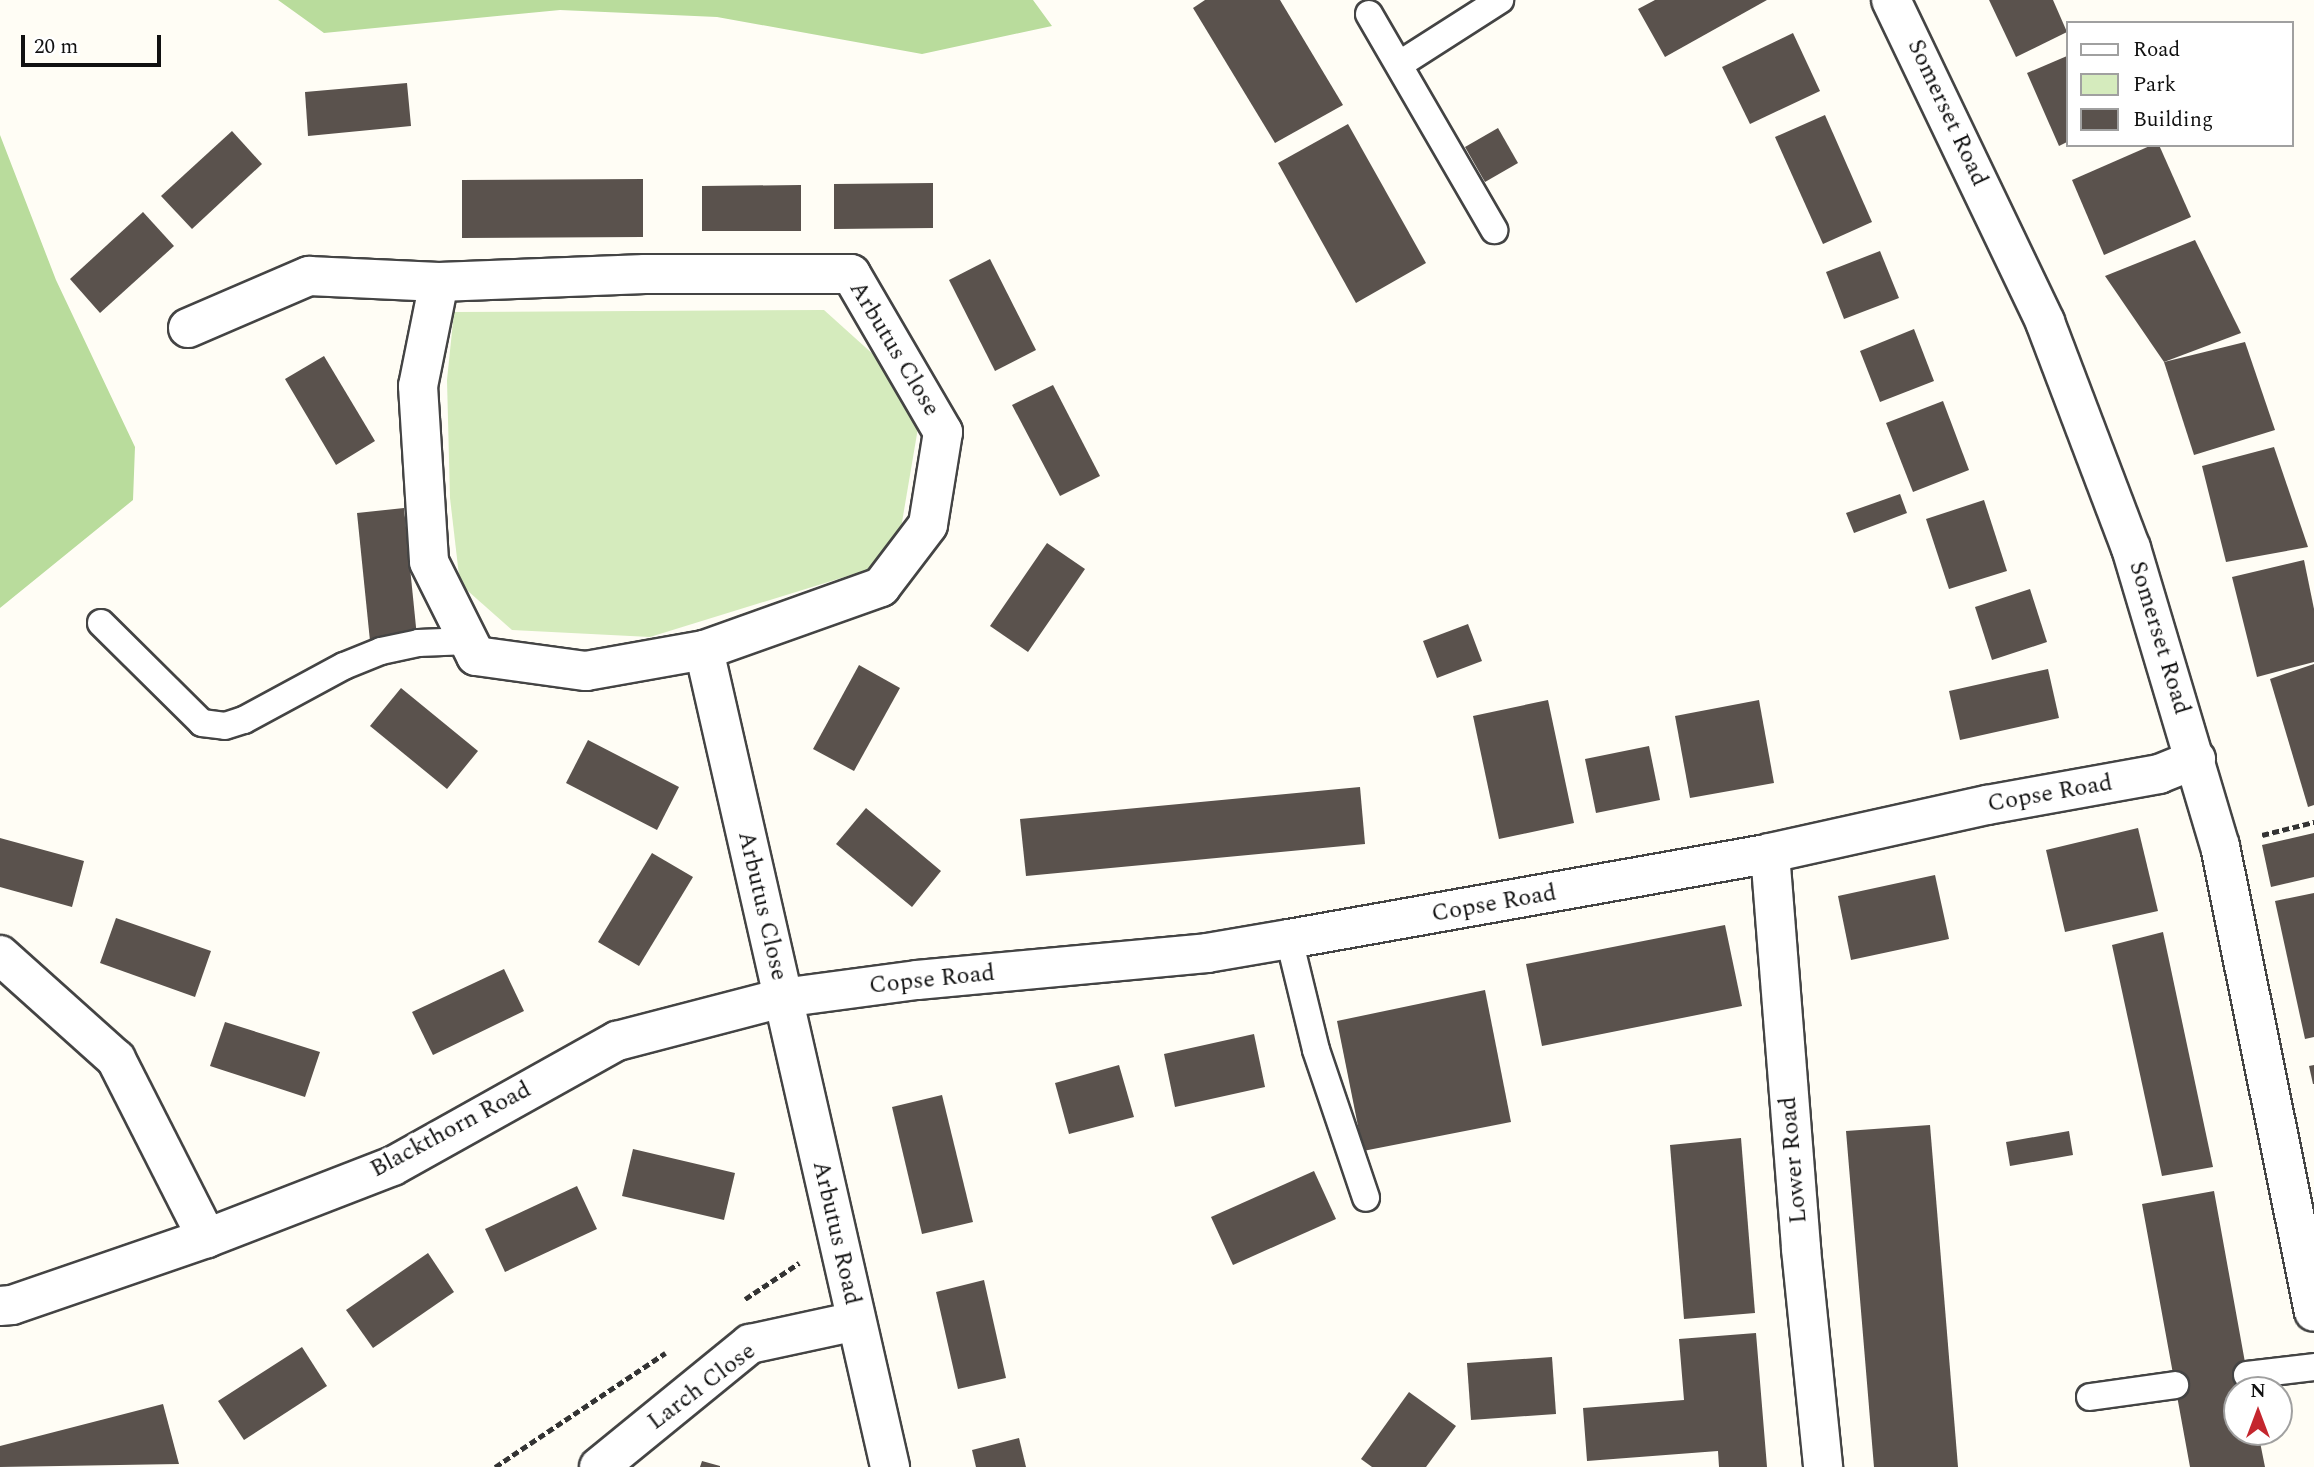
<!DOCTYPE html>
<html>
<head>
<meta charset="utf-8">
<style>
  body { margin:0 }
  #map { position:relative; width:2314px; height:1467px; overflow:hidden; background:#fffdf5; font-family:Spectral,serif }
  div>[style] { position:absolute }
  .green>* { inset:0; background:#d5ebbd }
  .forest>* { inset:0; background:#b9dc9c }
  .building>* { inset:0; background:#5a524d }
  .path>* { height:4.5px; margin-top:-2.25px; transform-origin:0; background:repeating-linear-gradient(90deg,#333 0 7px,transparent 0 10.5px) }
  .roads { filter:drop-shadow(2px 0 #444) drop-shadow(-2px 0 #444) drop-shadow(0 2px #444) drop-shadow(0 -2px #444) }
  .service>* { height:26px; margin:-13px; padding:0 13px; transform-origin:13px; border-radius:13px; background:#fff }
  .minor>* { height:38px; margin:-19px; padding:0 19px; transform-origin:19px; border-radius:19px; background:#fff }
  .tertiary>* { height:38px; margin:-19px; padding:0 19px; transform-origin:19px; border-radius:19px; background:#fff }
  span { translate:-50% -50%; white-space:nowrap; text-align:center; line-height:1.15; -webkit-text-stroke:7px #fff; paint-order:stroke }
  .street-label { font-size:24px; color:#111 }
  .legend { position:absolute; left:2066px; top:21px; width:228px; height:126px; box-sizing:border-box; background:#fff; border:2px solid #a0a0a0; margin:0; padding:9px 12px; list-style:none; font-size:21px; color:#111 }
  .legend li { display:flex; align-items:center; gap:14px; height:35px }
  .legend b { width:35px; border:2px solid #a0a0a0 }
  .north { position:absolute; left:2223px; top:1376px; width:70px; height:70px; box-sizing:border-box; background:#fff; border:2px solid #a0a0a0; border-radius:50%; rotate:0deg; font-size:19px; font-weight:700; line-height:28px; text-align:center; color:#111 }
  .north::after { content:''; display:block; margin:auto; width:24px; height:32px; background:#c4262e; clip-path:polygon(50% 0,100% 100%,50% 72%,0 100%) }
  .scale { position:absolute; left:21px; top:35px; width:140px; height:32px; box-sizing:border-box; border:4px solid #111; border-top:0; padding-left:9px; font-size:21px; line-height:24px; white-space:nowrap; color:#111; -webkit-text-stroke:5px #fff; paint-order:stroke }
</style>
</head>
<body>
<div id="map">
  <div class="green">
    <div style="clip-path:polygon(824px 310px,885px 365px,919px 422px,900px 534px,867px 570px,650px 637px,512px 630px,460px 584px,450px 498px,447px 380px,454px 312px)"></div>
  </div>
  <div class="forest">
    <div style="clip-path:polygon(278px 0,1033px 0,1052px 26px,922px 54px,717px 17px,560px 10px,324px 33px)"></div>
    <div style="clip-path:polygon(0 135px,56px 280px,135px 447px,133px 500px,0 608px)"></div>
  </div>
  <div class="building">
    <div style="clip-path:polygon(1205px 0,1280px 0,1343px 105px,1275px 143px,1193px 8px)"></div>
    <div style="clip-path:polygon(1655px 0,1767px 0,1665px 57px,1638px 9px)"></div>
    <div style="clip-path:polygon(1989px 0,2053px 0,2067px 32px,2016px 57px)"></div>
    <div style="clip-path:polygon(1793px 33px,1820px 91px,1750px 124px,1722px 67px)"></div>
    <div style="clip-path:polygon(2067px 56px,2067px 142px,2059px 146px,2027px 73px)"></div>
    <div style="clip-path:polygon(407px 83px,411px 126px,308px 136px,305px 92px)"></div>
    <div style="clip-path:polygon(1825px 115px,1872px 222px,1823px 244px,1775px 137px)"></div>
    <div style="clip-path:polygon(1348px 124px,1426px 263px,1356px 303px,1278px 163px)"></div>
    <div style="clip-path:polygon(1498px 128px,1518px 163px,1485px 182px,1465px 147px)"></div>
    <div style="clip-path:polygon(232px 131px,262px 164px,192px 229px,161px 196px)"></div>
    <div style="clip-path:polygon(2152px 145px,2159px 145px,2191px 217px,2104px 255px,2072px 180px)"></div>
    <div style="clip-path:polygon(643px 179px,643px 237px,462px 238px,462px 180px)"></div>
    <div style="clip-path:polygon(933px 183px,933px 228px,834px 229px,834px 184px)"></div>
    <div style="clip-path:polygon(801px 185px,801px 231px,702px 231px,702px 186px)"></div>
    <div style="clip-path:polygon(143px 212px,174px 246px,100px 313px,70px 279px)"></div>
    <div style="clip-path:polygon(2195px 240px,2241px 333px,2164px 362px,2105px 276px)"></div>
    <div style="clip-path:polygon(1880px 251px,1899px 298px,1844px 319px,1826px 272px)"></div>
    <div style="clip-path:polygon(990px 259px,1036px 350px,995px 371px,949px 280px)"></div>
    <div style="clip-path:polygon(1914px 329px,1934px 381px,1880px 402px,1860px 351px)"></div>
    <div style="clip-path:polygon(2245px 342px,2275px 430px,2194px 455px,2164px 362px)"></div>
    <div style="clip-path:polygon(324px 356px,375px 441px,336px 465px,285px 379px)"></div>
    <div style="clip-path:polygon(1053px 385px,1100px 476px,1060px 496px,1012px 405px)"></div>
    <div style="clip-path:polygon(1943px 401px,1969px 470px,1913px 492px,1886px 423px)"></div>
    <div style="clip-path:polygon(2274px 447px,2308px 547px,2226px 562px,2202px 466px)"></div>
    <div style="clip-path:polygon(1900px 494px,1907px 513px,1854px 533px,1846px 513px)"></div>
    <div style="clip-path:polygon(1984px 500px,2007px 571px,1949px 589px,1926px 519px)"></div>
    <div style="clip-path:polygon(404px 508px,417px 637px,370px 641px,357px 513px)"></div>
    <div style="clip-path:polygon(1047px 543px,1085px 569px,1028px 652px,990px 626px)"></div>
    <div style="clip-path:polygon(2304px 560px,2314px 609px,2314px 662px,2257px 677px,2232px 577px)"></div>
    <div style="clip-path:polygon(2030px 589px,2047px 642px,1992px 660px,1975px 607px)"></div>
    <div style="clip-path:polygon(1468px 624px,1482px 661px,1437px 678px,1423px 641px)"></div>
    <div style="clip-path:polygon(2314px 664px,2314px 805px,2308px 807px,2270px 679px)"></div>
    <div style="clip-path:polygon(859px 665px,900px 688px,854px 771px,813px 749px)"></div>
    <div style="clip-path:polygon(2048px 669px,2059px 718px,1960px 740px,1949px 691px)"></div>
    <div style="clip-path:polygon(401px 688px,478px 751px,447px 789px,370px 726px)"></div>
    <div style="clip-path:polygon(1548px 700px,1574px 823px,1499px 839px,1473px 716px)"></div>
    <div style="clip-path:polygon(1759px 700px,1774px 783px,1690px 798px,1675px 716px)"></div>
    <div style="clip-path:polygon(588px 740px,679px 787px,657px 830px,566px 783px)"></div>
    <div style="clip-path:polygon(1649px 746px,1660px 800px,1596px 813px,1585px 759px)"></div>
    <div style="clip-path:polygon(1360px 787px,1365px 844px,1026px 876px,1020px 819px)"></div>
    <div style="clip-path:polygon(866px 808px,941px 871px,912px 907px,836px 844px)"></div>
    <div style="clip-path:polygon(2138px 828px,2158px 911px,2065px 932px,2046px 850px)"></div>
    <div style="clip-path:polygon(2314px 833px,2314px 877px,2271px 887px,2262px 845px)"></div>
    <div style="clip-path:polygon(0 838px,84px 861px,72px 907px,0 887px)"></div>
    <div style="clip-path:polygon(652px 853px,693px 877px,639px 966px,598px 942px)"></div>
    <div style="clip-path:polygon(1935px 875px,1949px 939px,1851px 960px,1838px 896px)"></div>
    <div style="clip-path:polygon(2314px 893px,2314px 1037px,2305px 1039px,2275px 901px)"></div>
    <div style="clip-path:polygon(116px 918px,211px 951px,195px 997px,100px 963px)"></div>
    <div style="clip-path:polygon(1725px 925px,1742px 1006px,1542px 1046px,1526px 964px)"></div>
    <div style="clip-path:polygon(2163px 932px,2213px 1167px,2162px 1176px,2112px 945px)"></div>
    <div style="clip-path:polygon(504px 969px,524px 1011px,433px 1055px,412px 1012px)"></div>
    <div style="clip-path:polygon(1485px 990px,1511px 1122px,1363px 1151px,1337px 1021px)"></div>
    <div style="clip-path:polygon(225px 1022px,320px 1052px,305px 1097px,210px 1066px)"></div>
    <div style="clip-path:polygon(1254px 1034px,1265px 1087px,1175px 1107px,1164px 1054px)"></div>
    <div style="clip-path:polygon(1119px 1065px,1134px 1117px,1069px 1134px,1055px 1083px)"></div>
    <div style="clip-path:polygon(2314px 1065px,2314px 1084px,2313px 1084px,2309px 1066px)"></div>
    <div style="clip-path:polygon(942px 1095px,973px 1222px,922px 1234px,892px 1107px)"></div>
    <div style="clip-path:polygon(1930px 1125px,1958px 1467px,1874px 1467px,1846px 1131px)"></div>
    <div style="clip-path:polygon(2069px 1131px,2073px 1155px,2010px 1166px,2006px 1142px)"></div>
    <div style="clip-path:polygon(1741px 1138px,1755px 1313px,1684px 1319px,1670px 1145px)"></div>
    <div style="clip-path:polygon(633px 1149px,735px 1173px,724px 1220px,622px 1196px)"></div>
    <div style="clip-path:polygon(1314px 1171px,1336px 1219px,1233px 1265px,1211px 1217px)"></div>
    <div style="clip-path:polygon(577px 1186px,597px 1229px,505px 1272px,485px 1229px)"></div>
    <div style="clip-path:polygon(2214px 1191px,2250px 1390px,2237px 1390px,2237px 1432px,2258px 1432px,2265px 1467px,2190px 1467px,2142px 1204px)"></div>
    <div style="clip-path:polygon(428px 1253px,454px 1292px,373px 1348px,346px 1310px)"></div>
    <div style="clip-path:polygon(984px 1280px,1006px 1378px,958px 1389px,936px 1292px)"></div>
    <div style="clip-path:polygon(1756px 1333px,1767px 1467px,1719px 1467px,1718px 1451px,1587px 1461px,1583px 1408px,1684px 1400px,1679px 1339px)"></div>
    <div style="clip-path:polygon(302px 1347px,327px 1386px,244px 1440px,218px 1401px)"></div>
    <div style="clip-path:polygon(1552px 1357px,1556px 1414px,1471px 1420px,1467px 1363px)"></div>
    <div style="clip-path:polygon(1409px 1392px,1456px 1426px,1426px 1467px,1372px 1467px,1361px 1459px)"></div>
    <div style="clip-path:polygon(163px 1404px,179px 1464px,0 1467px,0 1446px)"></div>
    <div style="clip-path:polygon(1019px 1438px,1026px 1467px,976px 1467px,972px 1450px)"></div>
    <div style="clip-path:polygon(702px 1461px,720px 1466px,720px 1467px,700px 1467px)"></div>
  </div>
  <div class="path">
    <div style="left:2262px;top:835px;width:54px;rotate:-14deg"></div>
    <div style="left:745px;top:1299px;width:65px;rotate:-33.7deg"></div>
    <div style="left:495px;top:1467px;width:205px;rotate:-33.8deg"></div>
  </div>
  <div class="roads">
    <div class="service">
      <div style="left:1369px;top:14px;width:250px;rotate:59.9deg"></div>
      <div style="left:1400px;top:64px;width:119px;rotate:-32.6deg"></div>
      <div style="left:101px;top:623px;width:142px;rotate:44.7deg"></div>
      <div style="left:202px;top:723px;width:23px;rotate:7deg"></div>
      <div style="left:225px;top:726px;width:20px;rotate:-18deg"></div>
      <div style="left:244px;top:720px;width:114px;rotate:-28.4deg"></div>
      <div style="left:344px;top:666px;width:40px;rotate:-22deg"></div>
      <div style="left:381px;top:651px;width:38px;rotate:-12deg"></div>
      <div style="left:418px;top:643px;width:51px;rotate:-2.2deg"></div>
      <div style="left:1289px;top:939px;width:114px;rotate:76.3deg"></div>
      <div style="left:1316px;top:1050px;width:156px;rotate:71.3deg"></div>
      <div style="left:2247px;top:1375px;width:67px;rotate:-6.8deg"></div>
      <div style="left:2090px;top:1397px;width:86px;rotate:-8deg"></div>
    </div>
    <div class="minor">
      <div style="left:439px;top:282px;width:106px;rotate:101.4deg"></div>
      <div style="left:418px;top:386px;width:176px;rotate:86.4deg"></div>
      <div style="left:429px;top:562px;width:105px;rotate:63.4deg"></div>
      <div style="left:476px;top:656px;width:111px;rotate:7.8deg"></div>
      <div style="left:586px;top:671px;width:120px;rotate:-10.1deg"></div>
      <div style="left:188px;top:328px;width:132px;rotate:-23.3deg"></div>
      <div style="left:309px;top:276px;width:130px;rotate:2.6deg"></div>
      <div style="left:439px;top:282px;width:206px;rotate:-2.2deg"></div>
      <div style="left:645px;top:274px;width:206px"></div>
      <div style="left:851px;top:274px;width:183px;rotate:59.8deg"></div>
      <div style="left:943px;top:432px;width:94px;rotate:99.2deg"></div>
      <div style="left:928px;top:525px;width:78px;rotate:127.2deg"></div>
      <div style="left:881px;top:587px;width:188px;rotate:160.4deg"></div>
      <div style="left:704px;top:650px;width:838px;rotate:77.17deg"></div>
      <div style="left:1770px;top:853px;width:397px;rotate:85.5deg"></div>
      <div style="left:1801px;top:1249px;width:219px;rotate:84.2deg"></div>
      <div style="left:0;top:955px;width:156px;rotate:41.9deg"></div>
      <div style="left:116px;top:1059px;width:201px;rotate:63.1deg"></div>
      <div style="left:0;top:1306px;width:12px;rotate:-5deg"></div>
      <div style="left:12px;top:1305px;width:206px;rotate:-19deg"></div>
      <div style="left:207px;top:1238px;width:199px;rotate:-21.2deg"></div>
      <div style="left:393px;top:1166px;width:257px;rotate:-29.2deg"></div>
      <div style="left:617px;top:1041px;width:171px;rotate:-14.6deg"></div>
      <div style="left:782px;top:998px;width:136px;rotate:-7.6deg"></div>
      <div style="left:917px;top:980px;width:291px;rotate:-5.3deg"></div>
      <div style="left:1207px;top:953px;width:83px;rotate:-9.7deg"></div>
      <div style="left:1289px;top:939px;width:489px;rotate:-10.1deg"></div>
      <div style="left:1770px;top:853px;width:222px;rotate:-12.5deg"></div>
      <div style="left:1987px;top:805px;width:175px;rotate:-10.2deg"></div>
      <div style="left:2159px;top:774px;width:40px;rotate:-22deg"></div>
      <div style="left:599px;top:1467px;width:195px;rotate:-39.2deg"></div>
      <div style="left:750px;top:1344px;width:108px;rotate:-12.2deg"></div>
    </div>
    <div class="tertiary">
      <div style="left:1891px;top:0;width:357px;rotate:64.4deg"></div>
      <div style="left:2045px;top:322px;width:242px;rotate:69.2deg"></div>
      <div style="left:2131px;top:548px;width:311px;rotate:73.4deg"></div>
      <div style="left:2220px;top:846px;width:475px;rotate:78.6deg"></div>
    </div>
  </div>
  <div class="street-label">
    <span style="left:1947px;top:113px;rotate:65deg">Somerset Road</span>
    <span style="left:894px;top:349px;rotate:59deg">Arbutus Close</span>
    <span style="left:2159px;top:638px;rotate:73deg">Somerset Road</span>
    <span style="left:2050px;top:794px;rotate:-10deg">Copse Road</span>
    <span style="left:1494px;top:904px;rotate:-10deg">Copse Road</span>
    <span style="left:762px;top:906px;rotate:77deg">Arbutus Close</span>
    <span style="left:932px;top:980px;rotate:-6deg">Copse Road</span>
    <span style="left:451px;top:1130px;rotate:-28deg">Blackthorn Road</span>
    <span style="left:1794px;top:1160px;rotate:-95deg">Lower Road</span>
    <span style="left:836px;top:1233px;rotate:77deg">Arbutus Road</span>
    <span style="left:702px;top:1387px;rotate:-37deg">Larch Close</span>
  </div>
  <ul class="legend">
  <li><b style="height:9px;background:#fff"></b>Road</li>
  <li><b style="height:19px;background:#d5ebbd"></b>Park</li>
  <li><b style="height:19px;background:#5a524d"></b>Building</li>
  </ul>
  <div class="north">N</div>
  <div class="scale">20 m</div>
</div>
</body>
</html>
